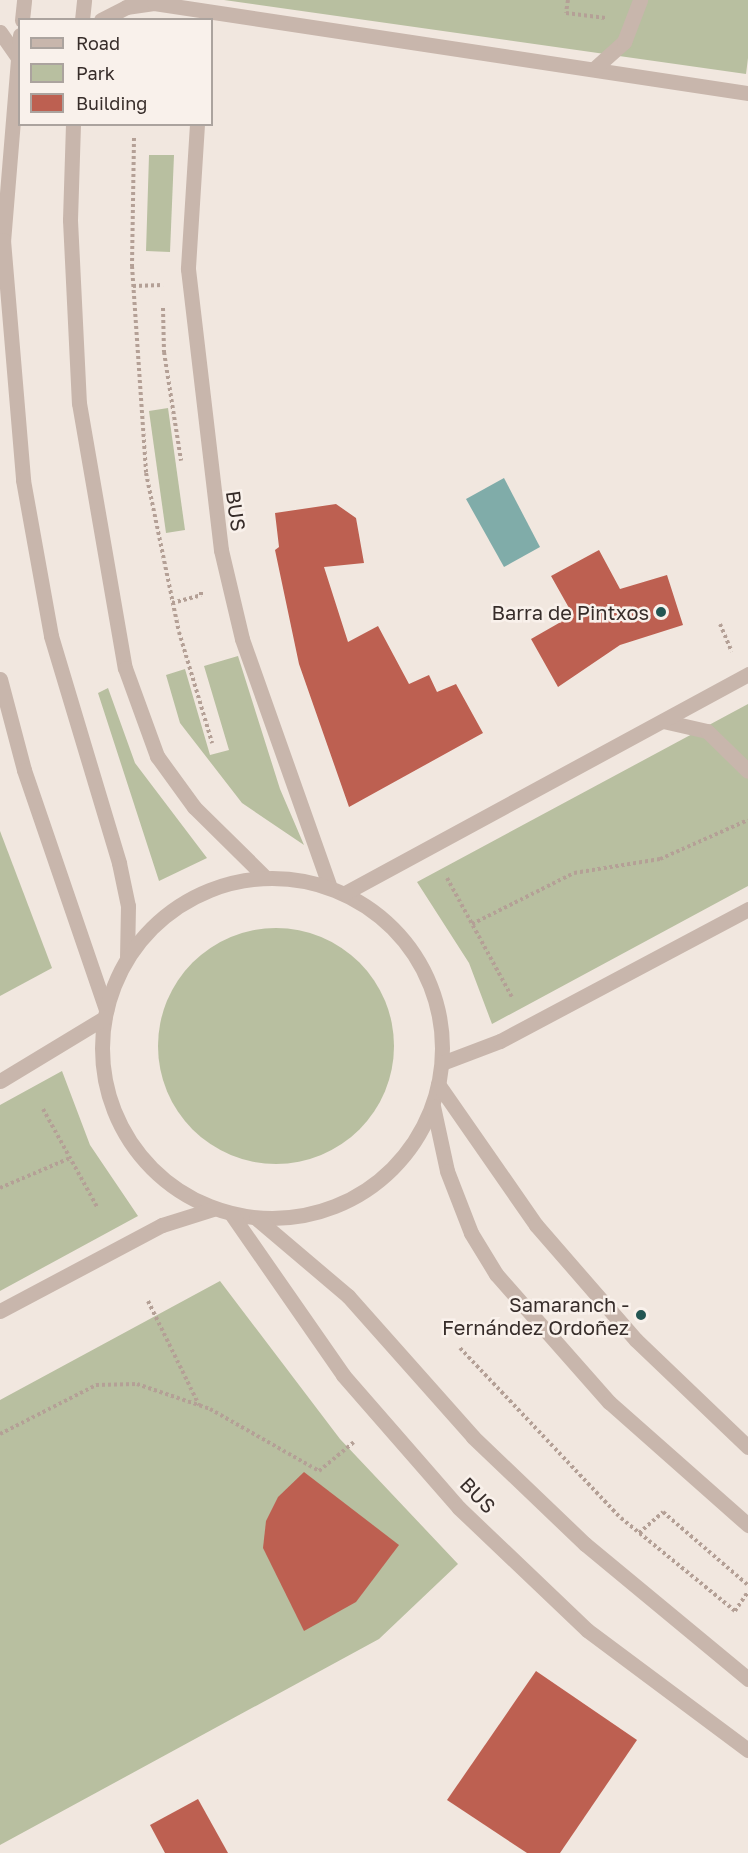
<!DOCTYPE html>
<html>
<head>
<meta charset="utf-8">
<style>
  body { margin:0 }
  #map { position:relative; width:748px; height:1853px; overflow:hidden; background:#f1e7df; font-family:"Golos Text",sans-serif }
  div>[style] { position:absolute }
  .green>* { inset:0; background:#b8bfa0 }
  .round { border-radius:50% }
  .water>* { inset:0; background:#80aca9 }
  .building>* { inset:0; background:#bd6051 }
  .path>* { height:4px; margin-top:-2px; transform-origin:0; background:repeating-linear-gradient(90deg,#b4a096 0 3px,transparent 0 6px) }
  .minor>* { height:15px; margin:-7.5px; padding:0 7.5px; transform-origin:7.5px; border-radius:7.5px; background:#c8b6ac }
  .minor>.ring { margin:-7.5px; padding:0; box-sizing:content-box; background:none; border:15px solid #c8b6ac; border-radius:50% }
  .dots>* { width:16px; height:16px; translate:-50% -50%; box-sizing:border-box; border:3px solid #f9f1eb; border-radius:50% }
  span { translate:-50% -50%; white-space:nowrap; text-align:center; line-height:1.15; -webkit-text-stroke:5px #f9f1eb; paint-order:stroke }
  .street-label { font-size:20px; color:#372d2a }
  .poi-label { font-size:20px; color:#372d2a }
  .right { translate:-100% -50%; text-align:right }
  .legend { position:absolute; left:18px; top:18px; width:195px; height:108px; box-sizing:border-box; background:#f9f1eb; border:2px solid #aba39e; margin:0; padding:8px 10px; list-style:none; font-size:18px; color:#372d2a }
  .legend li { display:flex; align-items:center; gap:12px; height:30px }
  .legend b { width:30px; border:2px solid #aba39e }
</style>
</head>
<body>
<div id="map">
  <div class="green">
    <div style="clip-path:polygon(224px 0,748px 0,748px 58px,746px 74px)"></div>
    <div style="clip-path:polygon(149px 155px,174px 155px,170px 252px,146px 251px)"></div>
    <div style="clip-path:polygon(168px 408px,185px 530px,166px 533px,149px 411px)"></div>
    <div style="clip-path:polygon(238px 656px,280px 789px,304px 845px,242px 803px,180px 723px,166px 675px,185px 669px,210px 755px,229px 750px,204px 666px)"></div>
    <div style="clip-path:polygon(108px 688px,135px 763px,207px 858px,159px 881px,98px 693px)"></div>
    <div style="clip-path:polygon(748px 704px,748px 886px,492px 1024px,469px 963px,417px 882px)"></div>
    <div style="clip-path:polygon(0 831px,52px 968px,0 996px)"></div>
    <div class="round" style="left:158px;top:928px;width:236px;height:236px"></div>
    <div style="clip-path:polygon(62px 1071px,90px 1145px,138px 1216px,0 1291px,0 1105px)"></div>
    <div style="clip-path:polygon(220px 1281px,340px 1439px,458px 1564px,379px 1639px,0 1845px,0 1400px)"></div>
  </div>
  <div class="water">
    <div style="clip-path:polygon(504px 478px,540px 547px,504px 567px,466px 499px)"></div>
  </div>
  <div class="building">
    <div style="clip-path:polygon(336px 504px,356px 518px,364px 563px,324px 567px,348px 642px,378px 626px,409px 684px,429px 675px,437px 692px,456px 684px,483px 733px,349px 807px,299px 664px,275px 550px,279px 547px,275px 513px)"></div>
    <div style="clip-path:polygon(599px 550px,620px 589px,667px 575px,683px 625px,620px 645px,558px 687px,531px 639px,573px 615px,551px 576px)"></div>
    <div style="clip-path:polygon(304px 1472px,399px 1545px,356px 1602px,304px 1631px,263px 1548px,266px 1521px,278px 1497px)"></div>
    <div style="clip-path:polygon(536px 1671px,637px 1740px,560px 1853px,527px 1853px,447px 1800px)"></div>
    <div style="clip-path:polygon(198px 1799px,228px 1853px,165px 1853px,150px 1825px)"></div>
  </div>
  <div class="path">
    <div style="left:568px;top:0;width:13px;rotate:99deg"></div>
    <div style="left:566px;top:13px;width:40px;rotate:7.1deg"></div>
    <div style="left:134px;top:138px;width:128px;rotate:90.9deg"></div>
    <div style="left:132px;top:266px;width:207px;rotate:86.1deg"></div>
    <div style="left:146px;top:473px;width:162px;rotate:78.3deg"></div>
    <div style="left:179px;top:632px;width:116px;rotate:73.4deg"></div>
    <div style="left:133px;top:286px;width:30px;rotate:-2deg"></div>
    <div style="left:163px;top:308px;width:44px;rotate:88.7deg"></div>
    <div style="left:164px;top:352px;width:110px;rotate:81.1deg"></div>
    <div style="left:172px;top:603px;width:30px;rotate:-15deg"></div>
    <div style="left:201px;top:595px;width:5px;rotate:-90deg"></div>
    <div style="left:720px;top:624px;width:30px;rotate:67deg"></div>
    <div style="left:447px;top:878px;width:136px;rotate:61.4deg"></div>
    <div style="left:472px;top:924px;width:114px;rotate:-26.6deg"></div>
    <div style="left:574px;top:873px;width:87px;rotate:-9.2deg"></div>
    <div style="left:660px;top:859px;width:96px;rotate:-23.9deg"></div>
    <div style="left:43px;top:1109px;width:112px;rotate:61.1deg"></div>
    <div style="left:0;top:1188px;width:76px;rotate:-23.2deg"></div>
    <div style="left:148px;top:1301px;width:116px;rotate:63.9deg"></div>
    <div style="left:460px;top:1348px;width:234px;rotate:46.6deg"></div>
    <div style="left:621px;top:1518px;width:147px;rotate:39.2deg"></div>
    <div style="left:735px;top:1611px;width:23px;rotate:-56deg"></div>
    <div style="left:0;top:1434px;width:108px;rotate:-27deg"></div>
    <div style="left:96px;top:1385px;width:41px;rotate:-1.4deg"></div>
    <div style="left:137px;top:1384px;width:77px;rotate:18.9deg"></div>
    <div style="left:210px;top:1409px;width:125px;rotate:29.6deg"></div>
    <div style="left:319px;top:1471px;width:45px;rotate:-39.6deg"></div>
    <div style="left:639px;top:1533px;width:32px;rotate:-41deg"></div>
    <div style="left:663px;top:1512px;width:112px;rotate:40.7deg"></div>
  </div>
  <div class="minor">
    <div style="left:22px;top:20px;width:20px;rotate:-84deg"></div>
    <div style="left:82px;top:20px;width:20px;rotate:-84deg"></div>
    <div style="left:101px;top:20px;width:28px;rotate:-27deg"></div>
    <div style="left:126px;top:7px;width:28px;rotate:-8deg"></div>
    <div style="left:154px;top:3px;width:601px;rotate:8.62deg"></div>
    <div style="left:0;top:32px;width:29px;rotate:55deg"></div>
    <div style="left:20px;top:35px;width:206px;rotate:94.7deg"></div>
    <div style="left:3px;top:240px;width:241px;rotate:85.2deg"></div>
    <div style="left:23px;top:480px;width:158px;rotate:79.8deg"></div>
    <div style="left:51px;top:636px;width:237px;rotate:73.3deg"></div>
    <div style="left:119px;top:863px;width:44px;rotate:78.2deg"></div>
    <div style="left:128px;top:906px;width:51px;rotate:91.1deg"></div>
    <div style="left:596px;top:67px;width:38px;rotate:-42deg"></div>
    <div style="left:624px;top:42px;width:45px;rotate:-69.1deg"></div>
    <div style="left:73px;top:124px;width:96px;rotate:91.8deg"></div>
    <div style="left:70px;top:220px;width:183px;rotate:87.2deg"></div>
    <div style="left:79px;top:403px;width:269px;rotate:80.2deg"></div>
    <div style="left:125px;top:668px;width:94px;rotate:70deg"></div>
    <div style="left:157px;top:756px;width:63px;rotate:54deg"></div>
    <div style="left:194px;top:807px;width:100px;rotate:44.6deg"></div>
    <div style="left:197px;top:124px;width:145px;rotate:93.6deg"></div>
    <div style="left:188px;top:269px;width:283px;rotate:83.3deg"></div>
    <div style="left:221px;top:550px;width:91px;rotate:76.7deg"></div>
    <div style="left:242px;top:639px;width:263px;rotate:70.5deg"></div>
    <div style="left:0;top:679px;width:94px;rotate:75.2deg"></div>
    <div style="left:24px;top:770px;width:254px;rotate:71.1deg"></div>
    <div style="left:663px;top:721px;width:45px;rotate:12.8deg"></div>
    <div style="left:707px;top:731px;width:57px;rotate:44.3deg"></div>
    <div class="ring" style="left:102px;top:878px;width:325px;height:325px"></div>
    <div style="left:345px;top:893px;width:459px;rotate:-28.5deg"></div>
    <div style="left:442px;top:1063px;width:62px;rotate:-20.8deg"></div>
    <div style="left:500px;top:1041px;width:281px;rotate:-28deg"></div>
    <div style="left:0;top:1081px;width:122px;rotate:-31.2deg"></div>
    <div style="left:438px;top:1084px;width:172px;rotate:55.2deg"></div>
    <div style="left:536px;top:1225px;width:152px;rotate:49deg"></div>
    <div style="left:636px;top:1340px;width:155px;rotate:43.7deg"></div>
    <div style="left:433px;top:1106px;width:66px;rotate:77.8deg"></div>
    <div style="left:447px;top:1171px;width:66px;rotate:68.8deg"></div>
    <div style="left:471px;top:1233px;width:48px;rotate:58.6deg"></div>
    <div style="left:496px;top:1274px;width:171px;rotate:48.6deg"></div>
    <div style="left:609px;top:1402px;width:186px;rotate:41.5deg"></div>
    <div style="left:232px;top:1215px;width:195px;rotate:55.2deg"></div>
    <div style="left:343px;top:1375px;width:176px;rotate:48.9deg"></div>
    <div style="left:459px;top:1508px;width:177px;rotate:43.6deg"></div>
    <div style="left:587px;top:1630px;width:201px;rotate:36.7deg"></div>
    <div style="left:256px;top:1218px;width:121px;rotate:40.3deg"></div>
    <div style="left:348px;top:1296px;width:188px;rotate:48.4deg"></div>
    <div style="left:473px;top:1437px;width:155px;rotate:43.7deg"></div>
    <div style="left:585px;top:1544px;width:212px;rotate:39.6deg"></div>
    <div style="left:0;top:1311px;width:183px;rotate:-28deg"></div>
    <div style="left:162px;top:1225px;width:53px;rotate:-17.4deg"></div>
  </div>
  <div class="dots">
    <div style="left:661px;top:612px;background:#235653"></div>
    <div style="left:641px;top:1315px;background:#235653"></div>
  </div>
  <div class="street-label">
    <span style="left:236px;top:511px;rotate:82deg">BUS</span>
    <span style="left:478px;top:1495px;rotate:46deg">BUS</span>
  </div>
  <div class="poi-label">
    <span class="right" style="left:649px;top:612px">Barra de Pintxos</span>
    <span class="right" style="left:629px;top:1316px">Samaranch -<br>Fernández Ordoñez</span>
  </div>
  <ul class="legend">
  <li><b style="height:8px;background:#c8b6ac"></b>Road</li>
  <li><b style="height:16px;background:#b8bfa0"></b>Park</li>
  <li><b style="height:16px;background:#bd6051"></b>Building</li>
  </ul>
</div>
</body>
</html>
